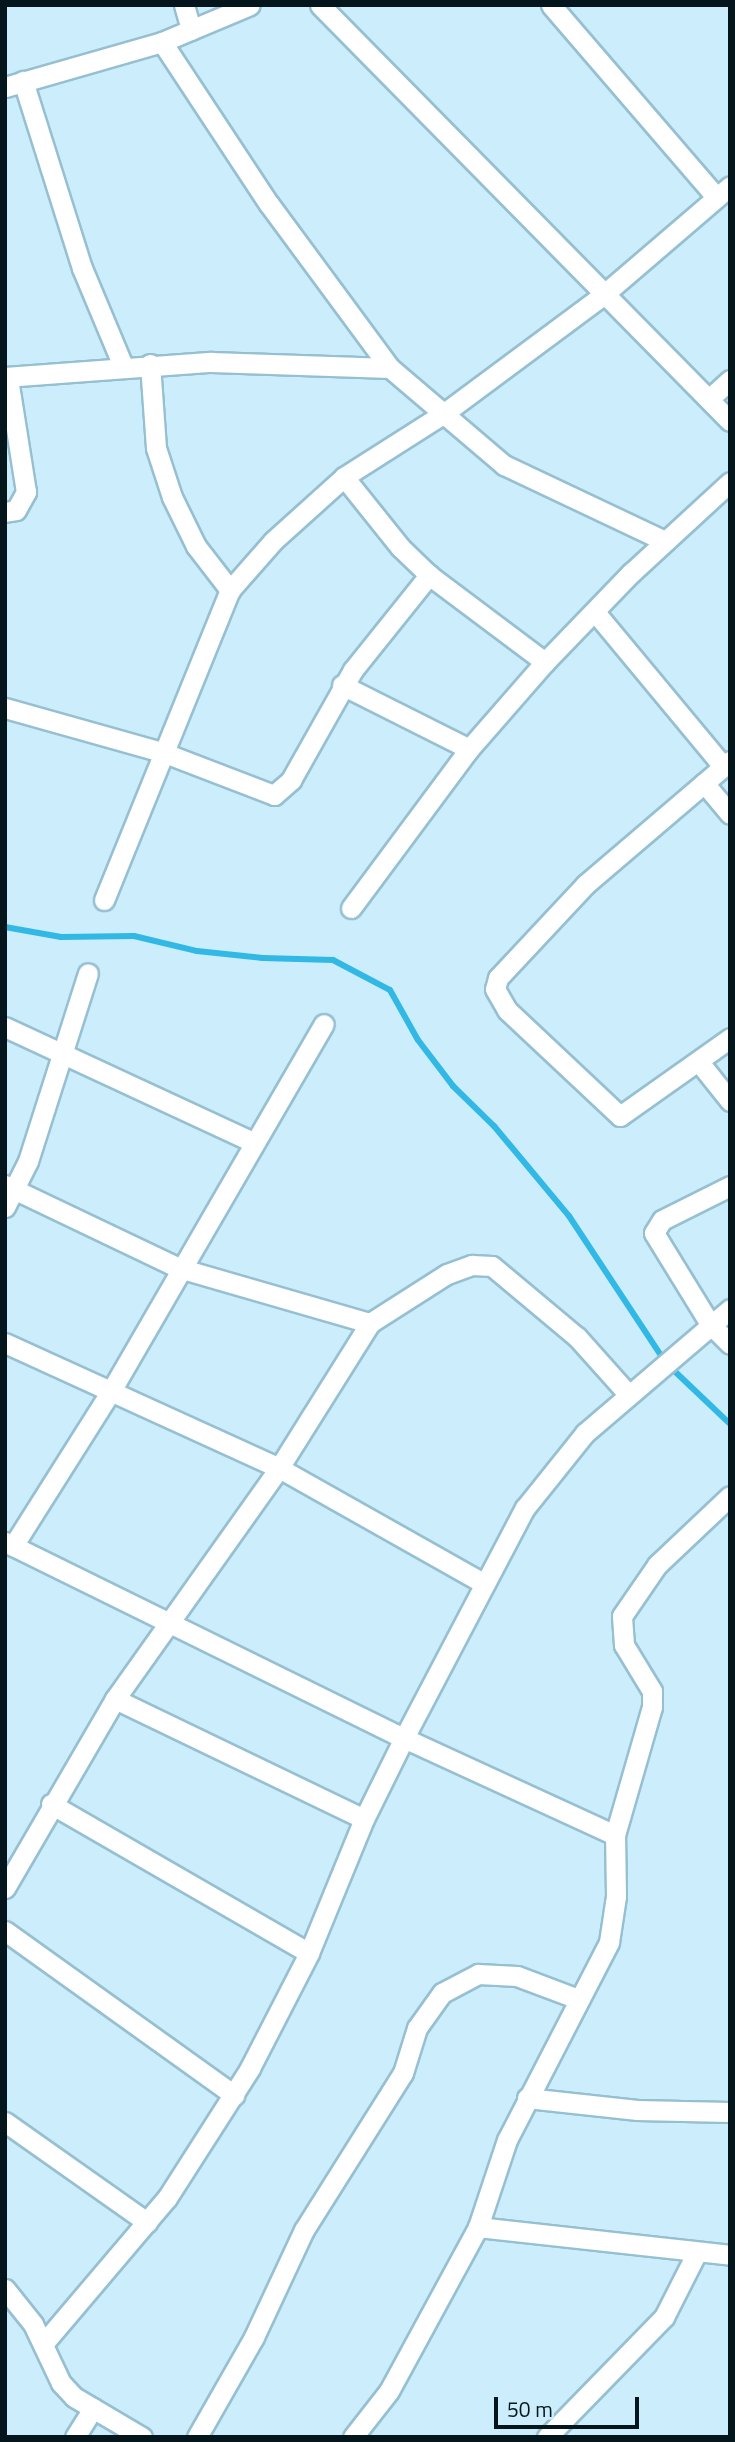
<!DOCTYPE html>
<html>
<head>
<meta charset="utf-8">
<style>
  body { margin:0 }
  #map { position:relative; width:735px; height:2442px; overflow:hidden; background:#cbedfc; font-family:"Titillium Web",sans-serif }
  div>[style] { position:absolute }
  .stream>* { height:6px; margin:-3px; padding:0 3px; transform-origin:3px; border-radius:3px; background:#31b8e5 }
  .roads { filter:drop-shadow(2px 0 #96c0d2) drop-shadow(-2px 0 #96c0d2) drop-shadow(0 2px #96c0d2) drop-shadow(0 -2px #96c0d2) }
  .minor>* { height:19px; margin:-9.5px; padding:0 9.5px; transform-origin:9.5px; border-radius:9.5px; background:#fff }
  span { translate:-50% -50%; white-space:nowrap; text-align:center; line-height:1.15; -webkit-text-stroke:5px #cbedfc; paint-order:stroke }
  .frame { position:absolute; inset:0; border:7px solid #05151c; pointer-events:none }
  .scale { position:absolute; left:494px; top:2397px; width:145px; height:32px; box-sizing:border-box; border:4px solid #05151c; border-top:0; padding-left:9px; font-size:21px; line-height:24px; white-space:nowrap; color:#05151c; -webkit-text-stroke:5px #cbedfc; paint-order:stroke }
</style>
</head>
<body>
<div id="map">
  <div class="stream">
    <div style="left:5px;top:927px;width:57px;rotate:10.1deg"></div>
    <div style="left:61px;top:937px;width:73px;rotate:-0.8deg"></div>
    <div style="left:134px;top:936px;width:65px;rotate:13.4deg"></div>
    <div style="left:197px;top:951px;width:66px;rotate:6.1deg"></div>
    <div style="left:263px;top:958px;width:70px;rotate:1.6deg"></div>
    <div style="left:333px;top:960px;width:64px;rotate:27.8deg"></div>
    <div style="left:390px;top:990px;width:57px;rotate:60.8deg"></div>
    <div style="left:418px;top:1040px;width:58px;rotate:52.7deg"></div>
    <div style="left:453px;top:1086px;width:57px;rotate:44.3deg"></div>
    <div style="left:494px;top:1126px;width:117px;rotate:50.2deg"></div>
    <div style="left:569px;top:1216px;width:176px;rotate:56.6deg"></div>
    <div style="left:666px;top:1363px;width:88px;rotate:43.6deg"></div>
  </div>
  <div class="roads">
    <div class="minor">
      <div style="left:184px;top:5px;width:26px;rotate:74deg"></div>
      <div style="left:320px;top:5px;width:584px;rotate:45.42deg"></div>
      <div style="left:551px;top:5px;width:252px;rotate:49.3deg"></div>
      <div style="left:162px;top:42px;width:194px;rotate:56.6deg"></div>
      <div style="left:269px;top:204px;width:204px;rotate:53.6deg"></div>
      <div style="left:23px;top:81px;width:196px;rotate:72.5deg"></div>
      <div style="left:82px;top:268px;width:106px;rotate:67.3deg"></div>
      <div style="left:5px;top:87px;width:163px;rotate:-16deg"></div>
      <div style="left:162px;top:42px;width:95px;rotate:-22.8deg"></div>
      <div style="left:150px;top:364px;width:84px;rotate:85.9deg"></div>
      <div style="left:156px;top:448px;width:52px;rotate:71.9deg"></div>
      <div style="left:172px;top:497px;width:55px;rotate:63.9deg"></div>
      <div style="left:196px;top:546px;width:56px;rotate:52.3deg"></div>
      <div style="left:5px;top:377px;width:207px;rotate:-4.2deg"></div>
      <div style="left:211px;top:362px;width:179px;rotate:1.9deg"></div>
      <div style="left:390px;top:368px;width:150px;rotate:40.4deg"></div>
      <div style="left:504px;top:465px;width:178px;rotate:25.3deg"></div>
      <div style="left:710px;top:398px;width:27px;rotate:-42deg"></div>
      <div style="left:344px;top:477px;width:90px;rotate:51.3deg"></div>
      <div style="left:400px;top:547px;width:40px;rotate:44deg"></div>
      <div style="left:429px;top:575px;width:145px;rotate:36.9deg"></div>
      <div style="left:5px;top:512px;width:11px;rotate:-10deg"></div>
      <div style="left:16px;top:510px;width:21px;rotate:-61deg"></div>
      <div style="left:26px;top:492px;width:115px;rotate:-99deg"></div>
      <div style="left:595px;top:612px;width:200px;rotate:50.3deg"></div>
      <div style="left:342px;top:685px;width:142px;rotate:26.7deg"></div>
      <div style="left:5px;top:708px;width:163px;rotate:15.7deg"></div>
      <div style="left:162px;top:752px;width:120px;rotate:21deg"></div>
      <div style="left:274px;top:795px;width:23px;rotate:-41deg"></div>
      <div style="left:291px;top:780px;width:126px;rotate:-60.6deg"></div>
      <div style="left:353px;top:670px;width:122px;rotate:-51.3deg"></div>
      <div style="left:730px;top:761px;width:191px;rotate:139.5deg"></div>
      <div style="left:585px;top:885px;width:127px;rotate:133.1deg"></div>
      <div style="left:498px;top:978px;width:11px;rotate:105deg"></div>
      <div style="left:495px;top:989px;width:24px;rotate:60deg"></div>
      <div style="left:507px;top:1010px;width:155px;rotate:43.2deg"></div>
      <div style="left:620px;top:1116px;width:135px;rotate:-35.3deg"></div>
      <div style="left:704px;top:783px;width:40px;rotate:50deg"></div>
      <div style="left:104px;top:900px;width:335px;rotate:-67.9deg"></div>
      <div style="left:230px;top:590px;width:65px;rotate:-48.7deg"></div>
      <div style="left:273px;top:541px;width:96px;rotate:-42deg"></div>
      <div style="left:344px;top:477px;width:117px;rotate:-32.5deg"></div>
      <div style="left:443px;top:414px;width:199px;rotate:-36.6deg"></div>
      <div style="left:603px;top:295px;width:167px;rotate:-40.6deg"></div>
      <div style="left:351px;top:908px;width:198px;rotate:-53.4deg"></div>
      <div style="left:469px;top:749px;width:116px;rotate:-48.9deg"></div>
      <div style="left:545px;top:662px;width:124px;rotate:-46deg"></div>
      <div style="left:631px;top:573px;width:134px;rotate:-42.6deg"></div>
      <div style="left:5px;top:1027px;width:273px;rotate:24.9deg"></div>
      <div style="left:699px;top:1062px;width:50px;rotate:51.5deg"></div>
      <div style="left:5px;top:1185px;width:193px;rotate:25.5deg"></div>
      <div style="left:179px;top:1268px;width:199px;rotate:16.1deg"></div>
      <div style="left:730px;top:1186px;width:76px;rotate:153.4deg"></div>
      <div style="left:662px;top:1220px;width:15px;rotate:122deg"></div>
      <div style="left:654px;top:1233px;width:107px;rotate:58.4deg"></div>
      <div style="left:710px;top:1324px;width:28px;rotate:45deg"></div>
      <div style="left:5px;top:1207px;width:51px;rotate:-63.4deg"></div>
      <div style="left:28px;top:1161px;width:197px;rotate:-72.3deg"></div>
      <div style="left:5px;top:1343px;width:301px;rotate:24.5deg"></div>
      <div style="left:279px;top:1468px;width:236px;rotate:29.4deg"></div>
      <div style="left:5px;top:1542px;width:445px;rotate:26.2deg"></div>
      <div style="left:404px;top:1738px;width:232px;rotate:24.7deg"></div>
      <div style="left:13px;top:1546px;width:183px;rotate:-57.7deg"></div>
      <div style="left:111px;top:1391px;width:424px;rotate:-59.9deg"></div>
      <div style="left:115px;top:1699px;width:276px;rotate:25.7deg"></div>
      <div style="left:51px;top:1804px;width:298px;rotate:30deg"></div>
      <div style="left:5px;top:1888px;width:219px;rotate:-59.8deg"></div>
      <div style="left:115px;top:1699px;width:283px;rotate:-54.6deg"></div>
      <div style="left:279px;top:1468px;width:171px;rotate:-57.9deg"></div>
      <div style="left:370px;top:1323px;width:91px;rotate:-32.5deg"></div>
      <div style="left:447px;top:1274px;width:27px;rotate:-20deg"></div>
      <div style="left:472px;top:1265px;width:20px;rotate:3deg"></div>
      <div style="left:492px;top:1266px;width:111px;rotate:39.9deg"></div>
      <div style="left:577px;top:1337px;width:75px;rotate:48.2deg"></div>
      <div style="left:5px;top:1931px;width:282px;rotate:35.6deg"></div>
      <div style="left:527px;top:2098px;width:111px;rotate:6.2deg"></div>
      <div style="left:637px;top:2110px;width:93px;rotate:1.2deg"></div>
      <div style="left:5px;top:2122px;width:174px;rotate:35.2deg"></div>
      <div style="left:478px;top:2227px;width:254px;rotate:6.3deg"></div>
      <div style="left:5px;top:2289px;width:45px;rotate:51.3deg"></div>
      <div style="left:33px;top:2324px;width:65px;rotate:64.6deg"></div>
      <div style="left:61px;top:2383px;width:19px;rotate:47deg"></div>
      <div style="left:74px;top:2397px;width:79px;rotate:30.5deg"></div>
      <div style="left:43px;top:2344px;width:192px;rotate:-49.7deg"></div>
      <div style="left:167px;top:2198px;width:154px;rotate:-57.4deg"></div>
      <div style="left:250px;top:2068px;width:129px;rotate:-62.8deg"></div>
      <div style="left:309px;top:1953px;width:145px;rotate:-67.7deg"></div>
      <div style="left:364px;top:1819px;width:90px;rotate:-63.7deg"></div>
      <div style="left:404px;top:1738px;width:260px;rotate:-62.3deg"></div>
      <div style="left:525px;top:1508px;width:96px;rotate:-51.3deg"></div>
      <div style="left:585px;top:1433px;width:191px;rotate:-40.5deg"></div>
      <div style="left:75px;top:2437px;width:34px;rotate:-58deg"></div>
      <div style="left:197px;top:2437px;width:115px;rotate:-60.3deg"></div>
      <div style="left:254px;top:2337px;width:118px;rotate:-65deg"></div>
      <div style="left:304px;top:2230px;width:186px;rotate:-57.8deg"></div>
      <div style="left:403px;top:2073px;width:47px;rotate:-72.7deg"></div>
      <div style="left:417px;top:2028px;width:43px;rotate:-54.5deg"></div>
      <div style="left:442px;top:1993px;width:41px;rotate:-27.8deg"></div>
      <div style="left:478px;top:1974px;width:39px;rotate:3deg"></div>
      <div style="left:517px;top:1976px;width:65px;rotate:20.7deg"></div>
      <div style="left:353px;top:2437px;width:58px;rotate:-52deg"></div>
      <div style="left:389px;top:2391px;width:187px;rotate:-61.5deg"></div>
      <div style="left:478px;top:2227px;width:92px;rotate:-71.6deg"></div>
      <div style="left:507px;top:2140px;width:223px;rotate:-62.7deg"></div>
      <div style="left:609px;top:1942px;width:47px;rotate:-81.3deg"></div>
      <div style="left:616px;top:1896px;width:61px;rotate:-90.9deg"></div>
      <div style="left:615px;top:1835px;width:133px;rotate:-73.9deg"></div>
      <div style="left:652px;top:1707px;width:16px;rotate:-90deg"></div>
      <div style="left:652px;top:1691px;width:54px;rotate:-121.3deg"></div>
      <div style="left:624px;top:1645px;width:29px;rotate:-94deg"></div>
      <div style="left:622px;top:1616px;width:62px;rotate:-55.5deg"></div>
      <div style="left:657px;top:1565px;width:100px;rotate:-43.4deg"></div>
      <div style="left:547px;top:2437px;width:168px;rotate:-45.7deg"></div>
      <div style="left:664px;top:2317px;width:71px;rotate:-63.1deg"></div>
    </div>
  </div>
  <div class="frame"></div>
  <div class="scale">50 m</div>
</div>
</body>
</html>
